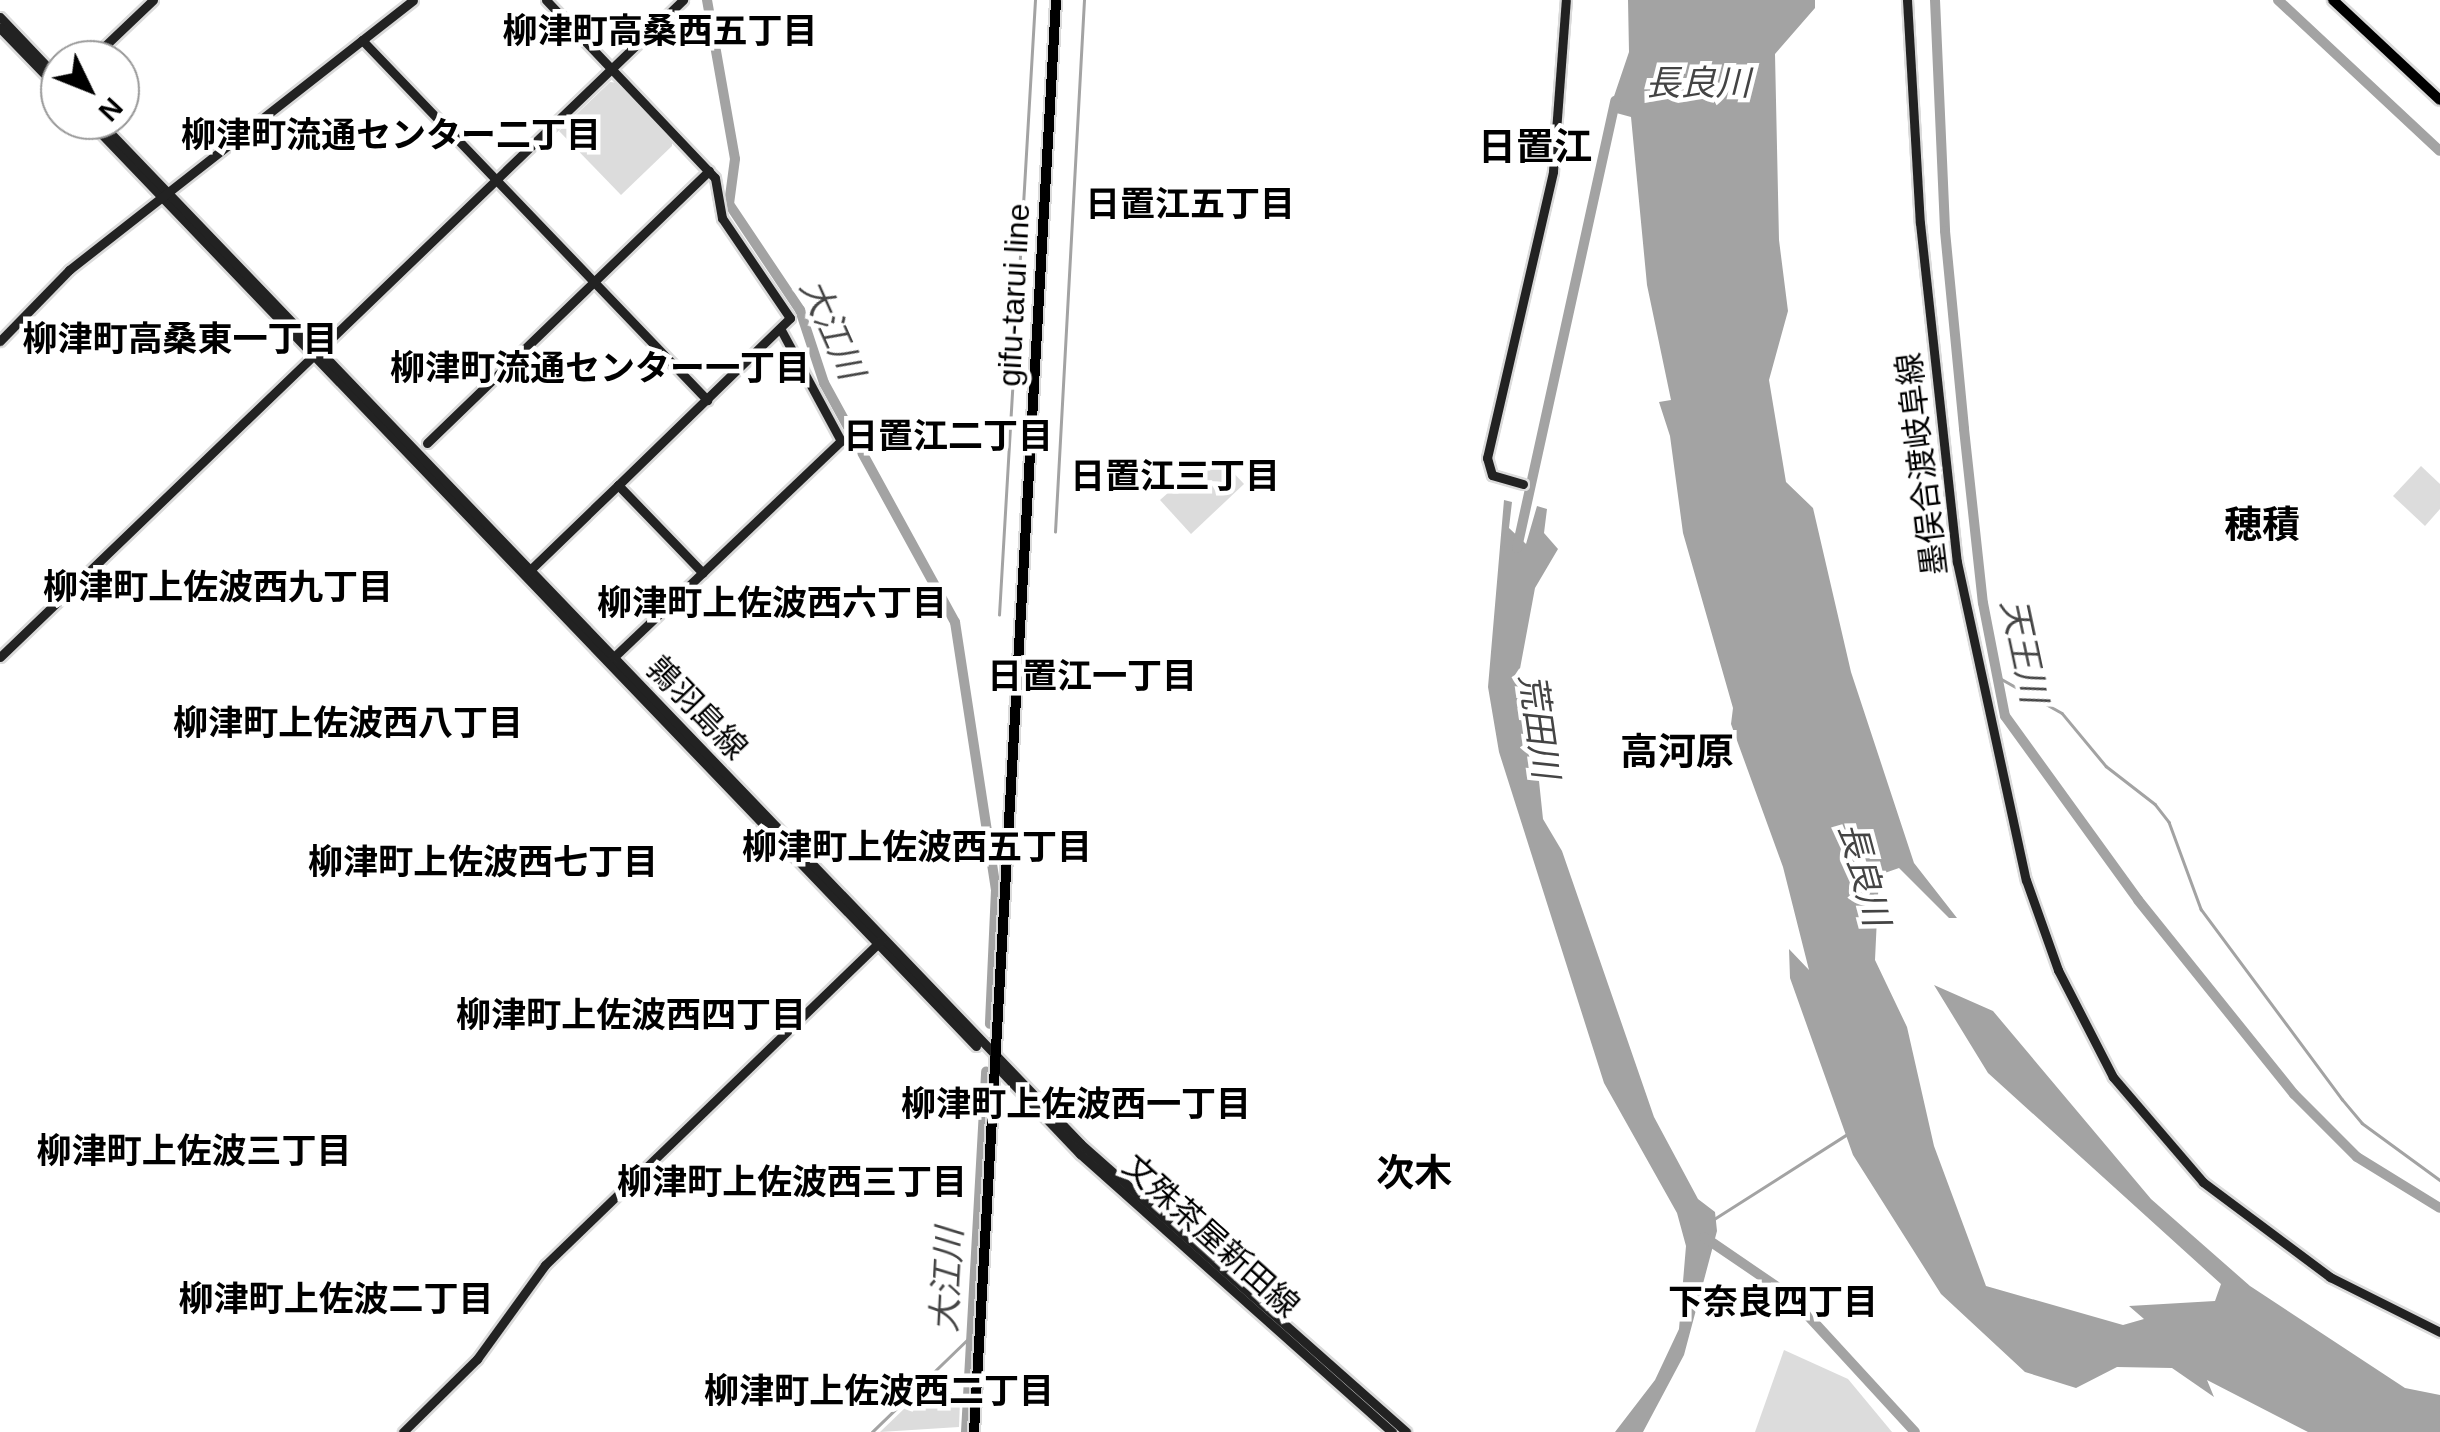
<!DOCTYPE html>
<html>
<head>
<meta charset="utf-8">
<style>
  body { margin:0 }
  #map { position:relative; width:2440px; height:1432px; overflow:hidden; background:#fff; font-family:Arial,"Noto Sans JP",sans-serif }
  div>[style] { position:absolute }
  .green>* { inset:0; background:#dcdcdc }
  .water>* { inset:0; background:#a3a3a3 }
  .stream>* { height:2.5px; margin:-1.25px; padding:0 1.25px; transform-origin:1.25px; border-radius:1.25px; background:#a3a3a3 }
  .river>* { height:10px; margin:-5px; padding:0 5px; transform-origin:5px; border-radius:5px; background:#a3a3a3 }
  .roads { filter:drop-shadow(2px 0 #dbdbdb) drop-shadow(-2px 0 #dbdbdb) drop-shadow(0 2px #dbdbdb) drop-shadow(0 -2px #dbdbdb) }
  .secondary>* { height:9px; margin:-4.5px; padding:0 4.5px; transform-origin:4.5px; border-radius:4.5px; background:#222 }
  .primary>* { height:10px; margin:-5px; padding:0 5px; transform-origin:5px; border-radius:5px; background:#000 }
  span { translate:-50% -50%; white-space:nowrap; text-align:center; line-height:1.15; -webkit-text-stroke:9px #fff; paint-order:stroke }
  .street-label { font-size:32px; color:#000 }
  .neighbourhood-label { font-size:35px; color:#000; font-weight:700 }
  .water-label { font-size:35px; color:#444; font-style:italic }
  .quarter-label { font-size:38px; color:#000; font-weight:700 }
  .north { position:absolute; left:40px; top:40px; width:100px; height:100px; box-sizing:border-box; background:#fff; border:2px solid #999; border-radius:50%; rotate:133deg; font-size:28px; font-weight:700; line-height:40px; text-align:center; color:#000 }
  .north::after { content:''; display:block; margin:auto; width:35px; height:45px; background:#000; clip-path:polygon(50% 0,100% 100%,50% 72%,0 100%) }
</style>
</head>
<body>
<div id="map">
  <div class="green">
    <div style="clip-path:polygon(610px 82px,619px 83px,672px 138px,672px 146px,621px 195px,559px 131px)"></div>
    <div style="clip-path:polygon(1205px 460px,1229px 468px,1244px 484px,1191px 534px,1160px 500px)"></div>
    <div style="clip-path:polygon(2421px 466px,2440px 484px,2440px 509px,2425px 526px,2393px 496px)"></div>
    <div style="clip-path:polygon(1784px 1350px,1848px 1379px,1892px 1432px,1755px 1432px)"></div>
    <div style="clip-path:polygon(934px 1380px,960px 1400px,959px 1427px,880px 1432px)"></div>
  </div>
  <div class="water">
    <div style="clip-path:polygon(1628px 0,1815px 0,1815px 8px,1775px 54px,1779px 240px,1788px 311px,1769px 380px,1786px 482px,1813px 508px,1851px 672px,1914px 863px,1957px 918px,1949px 918px,1899px 868px,1879px 875px,1875px 960px,1907px 1027px,1934px 1146px,1986px 1286px,2123px 1325px,2144px 1319px,2129px 1306px,2215px 1301px,2221px 1284px,1988px 1073px,1934px 985px,1993px 1011px,2151px 1199px,2250px 1286px,2405px 1388px,2440px 1395px,2440px 1432px,2308px 1432px,2207px 1380px,2214px 1397px,2172px 1368px,2117px 1367px,2076px 1388px,2025px 1372px,1941px 1294px,1853px 1155px,1790px 978px,1789px 949px,1809px 970px,1783px 867px,1731px 724px,1733px 708px,1683px 533px,1670px 436px,1659px 402px,1671px 400px,1647px 285px,1631px 117px,1609px 111px,1629px 52px)"></div>
    <div style="clip-path:polygon(1504px 500px,1512px 502px,1509px 528px,1526px 544px,1537px 506px,1547px 509px,1544px 533px,1558px 549px,1535px 588px,1519px 674px,1526px 748px,1539px 781px,1543px 819px,1562px 851px,1654px 1117px,1698px 1199px,1715px 1212px,1717px 1231px,1684px 1355px,1643px 1432px,1615px 1432px,1655px 1380px,1679px 1329px,1686px 1246px,1677px 1213px,1604px 1083px,1499px 752px,1488px 687px)"></div>
  </div>
  <div class="stream">
    <div style="left:1055px;top:532px;width:533px;rotate:-86.88deg"></div>
    <div style="left:999px;top:615px;width:616px;rotate:-86.65deg"></div>
    <div style="left:1998px;top:677px;width:73px;rotate:29.4deg"></div>
    <div style="left:2062px;top:713px;width:69px;rotate:50.3deg"></div>
    <div style="left:2106px;top:766px;width:62px;rotate:37.8deg"></div>
    <div style="left:2155px;top:804px;width:23px;rotate:52deg"></div>
    <div style="left:2169px;top:822px;width:93px;rotate:69.8deg"></div>
    <div style="left:2201px;top:909px;width:237px;rotate:53.4deg"></div>
    <div style="left:2342px;top:1099px;width:31px;rotate:50deg"></div>
    <div style="left:2362px;top:1123px;width:97px;rotate:36.2deg"></div>
    <div style="left:1714px;top:1219px;width:156px;rotate:-32.5deg"></div>
    <div style="left:872px;top:1432px;width:138px;rotate:-44.1deg"></div>
  </div>
  <div class="river">
    <div style="left:707px;top:0;width:161px;rotate:80deg"></div>
    <div style="left:735px;top:159px;width:45px;rotate:97.6deg"></div>
    <div style="left:729px;top:204px;width:128px;rotate:56.2deg"></div>
    <div style="left:800px;top:310px;width:77px;rotate:71.8deg"></div>
    <div style="left:824px;top:383px;width:273px;rotate:61.3deg"></div>
    <div style="left:955px;top:622px;width:271px;rotate:81.3deg"></div>
    <div style="left:996px;top:890px;width:134px;rotate:92.6deg"></div>
    <div style="left:1935px;top:0;width:231px;rotate:87.5deg"></div>
    <div style="left:1945px;top:231px;width:199px;rotate:84.5deg"></div>
    <div style="left:1964px;top:429px;width:175px;rotate:83.8deg"></div>
    <div style="left:1983px;top:603px;width:115px;rotate:79deg"></div>
    <div style="left:2005px;top:716px;width:227px;rotate:54.1deg"></div>
    <div style="left:2138px;top:900px;width:249px;rotate:51.2deg"></div>
    <div style="left:2294px;top:1094px;width:89px;rotate:45deg"></div>
    <div style="left:2357px;top:1157px;width:97px;rotate:31.6deg"></div>
    <div style="left:2278px;top:0;width:221px;rotate:43deg"></div>
    <div style="left:1517px;top:548px;width:458px;rotate:-77.6deg"></div>
    <div style="left:1704px;top:1237px;width:103px;rotate:34.3deg"></div>
    <div style="left:1789px;top:1295px;width:186px;rotate:47.4deg"></div>
    <div style="left:966px;top:1432px;width:361px;rotate:-86.8deg"></div>
  </div>
  <div class="roads">
    <div class="secondary">
      <div style="left:546px;top:0;width:245px;rotate:46.5deg"></div>
      <div style="left:715px;top:178px;width:41px;rotate:80.1deg"></div>
      <div style="left:722px;top:218px;width:121px;rotate:55.8deg"></div>
      <div style="left:790px;top:318px;width:240px;rotate:135.8deg"></div>
      <div style="left:1907px;top:0;width:223px;rotate:86.7deg"></div>
      <div style="left:1920px;top:223px;width:341px;rotate:83.8deg"></div>
      <div style="left:1957px;top:562px;width:325px;rotate:77.8deg"></div>
      <div style="left:2026px;top:880px;width:96px;rotate:70.4deg"></div>
      <div style="left:2058px;top:970px;width:120px;rotate:62.8deg"></div>
      <div style="left:2113px;top:1077px;width:138px;rotate:49.4deg"></div>
      <div style="left:2203px;top:1182px;width:159px;rotate:36.8deg"></div>
      <div style="left:2330px;top:1277px;width:123px;rotate:26.6deg"></div>
      <div style="left:0;top:17px;width:87px;rotate:46.4deg"></div>
      <div style="left:0;top:28px;width:86px;rotate:45.9deg"></div>
      <div style="left:362px;top:40px;width:499px;rotate:46.2deg"></div>
      <div style="left:90px;top:60px;width:87px;rotate:-43.6deg"></div>
      <div style="left:88px;top:120px;width:1283px;rotate:46.2deg"></div>
      <div style="left:98px;top:120px;width:1419px;rotate:46.17deg"></div>
      <div style="left:1081px;top:1144px;width:434px;rotate:41.5deg"></div>
      <div style="left:0;top:341px;width:99px;rotate:-45.8deg"></div>
      <div style="left:69px;top:270px;width:437px;rotate:-38.1deg"></div>
      <div style="left:427px;top:443px;width:392px;rotate:-44deg"></div>
      <div style="left:1523px;top:484px;width:32px;rotate:-164deg"></div>
      <div style="left:1492px;top:475px;width:18px;rotate:-106deg"></div>
      <div style="left:1487px;top:458px;width:294px;rotate:-77deg"></div>
      <div style="left:1553px;top:171px;width:171px;rotate:-85.7deg"></div>
      <div style="left:528px;top:572px;width:125px;rotate:-44deg"></div>
      <div style="left:618px;top:485px;width:122px;rotate:46deg"></div>
      <div style="left:0;top:657px;width:948px;rotate:-43.89deg"></div>
      <div style="left:614px;top:657px;width:313px;rotate:-43.6deg"></div>
      <div style="left:841px;top:441px;width:126px;rotate:-118.4deg"></div>
      <div style="left:998px;top:1068px;width:119px;rotate:46.4deg"></div>
      <div style="left:1080px;top:1154px;width:418px;rotate:41.7deg"></div>
      <div style="left:403px;top:1432px;width:104px;rotate:-44.6deg"></div>
      <div style="left:477px;top:1359px;width:116px;rotate:-54.1deg"></div>
      <div style="left:545px;top:1265px;width:467px;rotate:-44deg"></div>
    </div>
    <div class="primary">
      <div style="left:2333px;top:0;width:146px;rotate:43.1deg"></div>
      <div style="left:974px;top:1432px;width:1434px;rotate:-86.72deg"></div>
    </div>
  </div>
  <div class="street-label">
    <span style="left:1014px;top:295px;rotate:-87deg">gifu-tarui line</span>
    <span style="left:1922px;top:464px;rotate:-97deg">墨俣合渡岐阜線</span>
    <span style="left:697px;top:708px;rotate:46deg">鶉羽島線</span>
    <span style="left:1211px;top:1236px;rotate:42deg">文殊茶屋新田線</span>
  </div>
  <div class="neighbourhood-label">
    <span style="left:660px;top:31px">柳津町高桑西五丁目</span>
    <span style="left:391px;top:135px">柳津町流通センター二丁目</span>
    <span style="left:1190px;top:204px">日置江五丁目</span>
    <span style="left:180px;top:339px">柳津町高桑東一丁目</span>
    <span style="left:600px;top:368px">柳津町流通センター一丁目</span>
    <span style="left:948px;top:436px">日置江二丁目</span>
    <span style="left:1175px;top:476px">日置江三丁目</span>
    <span style="left:218px;top:587px">柳津町上佐波西九丁目</span>
    <span style="left:772px;top:603px">柳津町上佐波西六丁目</span>
    <span style="left:1092px;top:676px">日置江一丁目</span>
    <span style="left:348px;top:723px">柳津町上佐波西八丁目</span>
    <span style="left:917px;top:847px">柳津町上佐波西五丁目</span>
    <span style="left:483px;top:862px">柳津町上佐波西七丁目</span>
    <span style="left:631px;top:1015px">柳津町上佐波西四丁目</span>
    <span style="left:1076px;top:1104px">柳津町上佐波西一丁目</span>
    <span style="left:194px;top:1151px">柳津町上佐波三丁目</span>
    <span style="left:792px;top:1182px">柳津町上佐波西三丁目</span>
    <span style="left:336px;top:1299px">柳津町上佐波二丁目</span>
    <span style="left:1773px;top:1302px">下奈良四丁目</span>
    <span style="left:879px;top:1391px">柳津町上佐波西二丁目</span>
  </div>
  <div class="water-label">
    <span style="left:1698px;top:83px">長良川</span>
    <span style="left:832px;top:329px;rotate:66deg">大江川</span>
    <span style="left:2024px;top:651px;rotate:78deg">天王川</span>
    <span style="left:1539px;top:726px;rotate:82deg">荒田川</span>
    <span style="left:1864px;top:874px;rotate:75deg">長良川</span>
    <span style="left:947px;top:1280px;rotate:-87deg">大江川</span>
  </div>
  <div class="quarter-label">
    <span style="left:1535px;top:148px">日置江</span>
    <span style="left:2262px;top:526px">穂積</span>
    <span style="left:1677px;top:753px">高河原</span>
    <span style="left:1414px;top:1174px">次木</span>
  </div>
  <div class="north">N</div>
</div>
</body>
</html>
